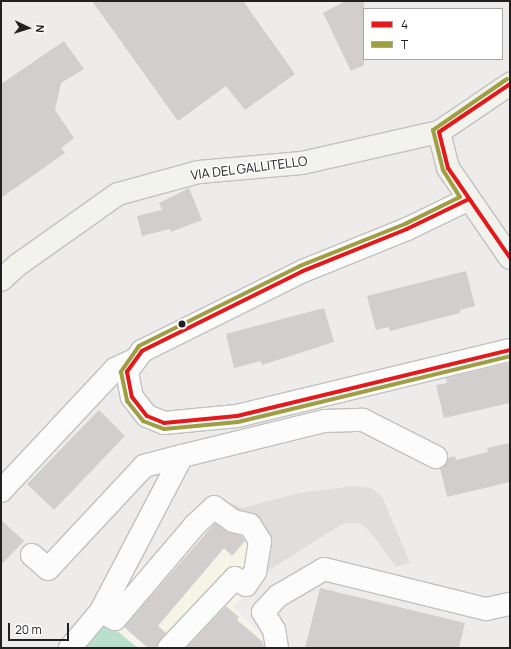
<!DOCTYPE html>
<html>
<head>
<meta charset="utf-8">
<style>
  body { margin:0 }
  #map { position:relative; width:511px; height:649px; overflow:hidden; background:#eeecea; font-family:Manrope,sans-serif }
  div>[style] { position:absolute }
  .education>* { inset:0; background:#f6f3e7 }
  .pitch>* { inset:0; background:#b9e0cb }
  .parking>* { inset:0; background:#dfdedd }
  .building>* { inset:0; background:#d1cecd }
  .roads { filter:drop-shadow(1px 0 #c2c1c0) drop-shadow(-1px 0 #c2c1c0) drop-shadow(0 1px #c2c1c0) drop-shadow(0 -1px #c2c1c0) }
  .street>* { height:22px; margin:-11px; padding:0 11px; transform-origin:11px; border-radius:11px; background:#fcfcfc }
  .secondary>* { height:22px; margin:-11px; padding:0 11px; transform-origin:11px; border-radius:11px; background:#f3f3ed }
  .bus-1>* { height:4px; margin:-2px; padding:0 2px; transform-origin:2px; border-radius:2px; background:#e4191c }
  .bus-2>* { height:4px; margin:-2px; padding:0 2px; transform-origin:2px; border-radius:2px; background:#9e9e43 }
  .dots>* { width:11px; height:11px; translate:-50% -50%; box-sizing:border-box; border:2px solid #fff; border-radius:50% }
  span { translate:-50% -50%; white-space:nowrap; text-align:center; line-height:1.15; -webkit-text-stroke:3px #fff; paint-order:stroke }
  .street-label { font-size:13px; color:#212121 }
  .frame { position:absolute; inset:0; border:2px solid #212121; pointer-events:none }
  .legend { position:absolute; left:363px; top:8px; width:140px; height:52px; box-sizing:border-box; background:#fff; border:1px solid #a6a6a6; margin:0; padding:5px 7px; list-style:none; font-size:12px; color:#212121 }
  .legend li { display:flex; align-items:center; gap:8px; height:20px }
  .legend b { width:20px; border:1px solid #a6a6a6 }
  .north { position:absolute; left:8px; top:8px; width:40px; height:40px; -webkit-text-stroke:3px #fff; paint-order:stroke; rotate:94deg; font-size:11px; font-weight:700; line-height:16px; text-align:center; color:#212121 }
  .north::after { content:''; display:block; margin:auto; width:14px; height:18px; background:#212121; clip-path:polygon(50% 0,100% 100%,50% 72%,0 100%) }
  .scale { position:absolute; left:8px; top:623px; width:61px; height:18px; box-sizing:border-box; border:2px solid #212121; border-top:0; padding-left:5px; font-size:12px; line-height:14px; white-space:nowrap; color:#212121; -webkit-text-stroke:3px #fff; paint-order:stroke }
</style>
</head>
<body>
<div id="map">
  <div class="education">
    <div style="clip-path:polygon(229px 502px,240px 514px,264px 573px,233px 607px,275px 648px,59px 648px,91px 610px,215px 503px)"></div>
  </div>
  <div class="pitch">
    <div style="clip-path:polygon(101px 618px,138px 648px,76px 648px)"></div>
  </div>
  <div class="parking">
    <div style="clip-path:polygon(354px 486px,371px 488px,382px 496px,410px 563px,396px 567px,369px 530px,359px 523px,344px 523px,264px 573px,265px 542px,229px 502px,242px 508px,299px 493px)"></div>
  </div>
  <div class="building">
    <div style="clip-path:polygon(92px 1px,243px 1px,295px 74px,245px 110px,226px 86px,178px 121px)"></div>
    <div style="clip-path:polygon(346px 1px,364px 1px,364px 65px,351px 71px,323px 13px)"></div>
    <div style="clip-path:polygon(64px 41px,84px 69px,61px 83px,55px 110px,74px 138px,61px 148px,65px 153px,1px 198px,1px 84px)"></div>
    <div style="clip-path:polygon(189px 188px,202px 220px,171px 232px,170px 229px,142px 236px,137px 216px,162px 210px,159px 203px)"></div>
    <div style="clip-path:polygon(466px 271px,475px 306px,460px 310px,460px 313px,390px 331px,389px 327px,376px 330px,367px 296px)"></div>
    <div style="clip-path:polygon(324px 308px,334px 342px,262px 365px,261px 361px,234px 368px,226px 334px)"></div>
    <div style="clip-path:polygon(510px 363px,510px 403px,444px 418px,436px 385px,447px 383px,446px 378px)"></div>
    <div style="clip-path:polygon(99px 410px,125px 436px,54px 510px,27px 484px)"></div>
    <div style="clip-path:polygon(510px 443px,510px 482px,447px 497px,440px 468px,448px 458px,455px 456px,456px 460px,488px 452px,487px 448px)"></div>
    <div style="clip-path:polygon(1px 520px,24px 541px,1px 565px)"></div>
    <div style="clip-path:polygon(215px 523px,226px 531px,242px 536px,245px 541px,232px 556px,224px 548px,158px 626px,166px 633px,157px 648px,148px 648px,124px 627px)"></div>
    <div style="clip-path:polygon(320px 588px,465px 623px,459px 648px,305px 648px)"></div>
    <div style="clip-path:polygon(226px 606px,239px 617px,237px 620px,263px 642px,264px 648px,186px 648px)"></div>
  </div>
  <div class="roads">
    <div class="street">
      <div style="left:469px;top:199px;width:69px;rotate:154.2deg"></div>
      <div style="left:407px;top:229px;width:112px;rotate:158deg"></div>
      <div style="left:303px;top:271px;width:180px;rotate:153.6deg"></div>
      <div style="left:142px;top:351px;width:26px;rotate:126deg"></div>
      <div style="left:127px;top:372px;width:25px;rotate:79deg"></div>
      <div style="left:132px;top:397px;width:24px;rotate:52deg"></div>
      <div style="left:147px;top:416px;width:18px;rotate:22deg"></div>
      <div style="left:164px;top:423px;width:73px;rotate:-5.5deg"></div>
      <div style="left:237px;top:416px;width:281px;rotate:-13.6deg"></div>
      <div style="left:182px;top:456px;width:147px;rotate:-13.8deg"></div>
      <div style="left:325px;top:421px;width:38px;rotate:-2deg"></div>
      <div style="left:363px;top:420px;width:82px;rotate:26.9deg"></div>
      <div style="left:1px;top:491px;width:167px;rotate:-46.9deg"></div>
      <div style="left:115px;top:369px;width:23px;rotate:-25deg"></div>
      <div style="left:32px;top:555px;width:21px;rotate:41deg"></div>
      <div style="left:48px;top:569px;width:141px;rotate:-47deg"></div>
      <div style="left:144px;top:466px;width:39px;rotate:-15deg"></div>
      <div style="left:182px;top:456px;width:175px;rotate:117.6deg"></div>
      <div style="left:101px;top:611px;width:16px;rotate:30deg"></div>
      <div style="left:115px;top:619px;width:123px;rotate:-49.6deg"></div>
      <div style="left:195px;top:525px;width:26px;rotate:-43deg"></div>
      <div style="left:214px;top:507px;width:24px;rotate:36deg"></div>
      <div style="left:233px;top:521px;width:17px;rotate:13deg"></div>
      <div style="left:250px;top:525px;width:19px;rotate:58deg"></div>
      <div style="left:260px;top:541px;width:31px;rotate:99deg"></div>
      <div style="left:255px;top:572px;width:16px;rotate:125deg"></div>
      <div style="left:246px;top:585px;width:13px;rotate:-148deg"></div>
      <div style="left:235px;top:578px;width:96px;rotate:133.3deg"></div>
      <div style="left:70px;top:648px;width:48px;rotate:-50deg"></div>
      <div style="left:277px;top:648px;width:18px;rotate:-99deg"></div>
      <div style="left:274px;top:630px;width:21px;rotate:-121deg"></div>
      <div style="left:263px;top:612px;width:22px;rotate:-47deg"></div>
      <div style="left:278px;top:596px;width:53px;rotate:-30.4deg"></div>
      <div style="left:324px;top:569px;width:167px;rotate:13.9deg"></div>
      <div style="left:486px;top:609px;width:25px;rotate:-12deg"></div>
    </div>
    <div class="secondary">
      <div style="left:439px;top:132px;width:37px;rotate:76deg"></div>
      <div style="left:448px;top:168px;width:109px;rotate:55.4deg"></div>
      <div style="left:1px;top:280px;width:24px;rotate:-42deg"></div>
      <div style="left:19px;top:264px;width:121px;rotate:-35.3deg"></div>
      <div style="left:118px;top:194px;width:84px;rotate:-15.2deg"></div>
      <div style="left:199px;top:172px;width:103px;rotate:-5deg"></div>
      <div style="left:302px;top:163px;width:140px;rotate:-12.8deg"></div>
      <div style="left:439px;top:132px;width:86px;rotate:-34.1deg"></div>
    </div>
  </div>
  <div class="bus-1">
    <div style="left:439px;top:132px;width:37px;rotate:76deg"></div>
    <div style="left:448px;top:168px;width:109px;rotate:55.4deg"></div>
    <div style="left:439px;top:132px;width:86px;rotate:-34.1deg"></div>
    <div style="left:469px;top:199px;width:69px;rotate:154.2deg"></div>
    <div style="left:407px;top:229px;width:112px;rotate:158deg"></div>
    <div style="left:303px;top:271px;width:180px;rotate:153.6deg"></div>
    <div style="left:142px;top:351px;width:26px;rotate:126deg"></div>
    <div style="left:127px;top:372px;width:25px;rotate:79deg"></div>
    <div style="left:132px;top:397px;width:24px;rotate:52deg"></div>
    <div style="left:147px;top:416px;width:18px;rotate:22deg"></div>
    <div style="left:164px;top:423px;width:73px;rotate:-5.5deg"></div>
    <div style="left:237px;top:416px;width:281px;rotate:-13.6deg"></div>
  </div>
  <div class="bus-2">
    <div style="left:507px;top:79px;width:90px;rotate:145.4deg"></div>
    <div style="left:433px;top:130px;width:41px;rotate:76deg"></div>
    <div style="left:443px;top:170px;width:32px;rotate:58deg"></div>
    <div style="left:460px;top:197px;width:61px;rotate:153.9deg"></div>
    <div style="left:405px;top:224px;width:113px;rotate:158.2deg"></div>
    <div style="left:300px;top:266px;width:180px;rotate:153.6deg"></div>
    <div style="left:139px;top:346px;width:32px;rotate:125deg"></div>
    <div style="left:121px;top:372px;width:30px;rotate:78deg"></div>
    <div style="left:127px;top:401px;width:26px;rotate:51deg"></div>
    <div style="left:143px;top:421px;width:22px;rotate:21deg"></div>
    <div style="left:164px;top:429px;width:74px;rotate:-5.4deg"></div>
    <div style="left:238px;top:422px;width:280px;rotate:-13.6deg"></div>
  </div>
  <div class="dots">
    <div style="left:182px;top:324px;background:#212121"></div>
  </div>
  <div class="street-label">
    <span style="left:249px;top:168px;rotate:-7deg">VIA DEL GALLITELLO</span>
  </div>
  <div class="frame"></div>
  <ul class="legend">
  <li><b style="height:5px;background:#e4191c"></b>4</li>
  <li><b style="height:5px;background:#9e9e43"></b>T</li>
  </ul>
  <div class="north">N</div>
  <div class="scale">20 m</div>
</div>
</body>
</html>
